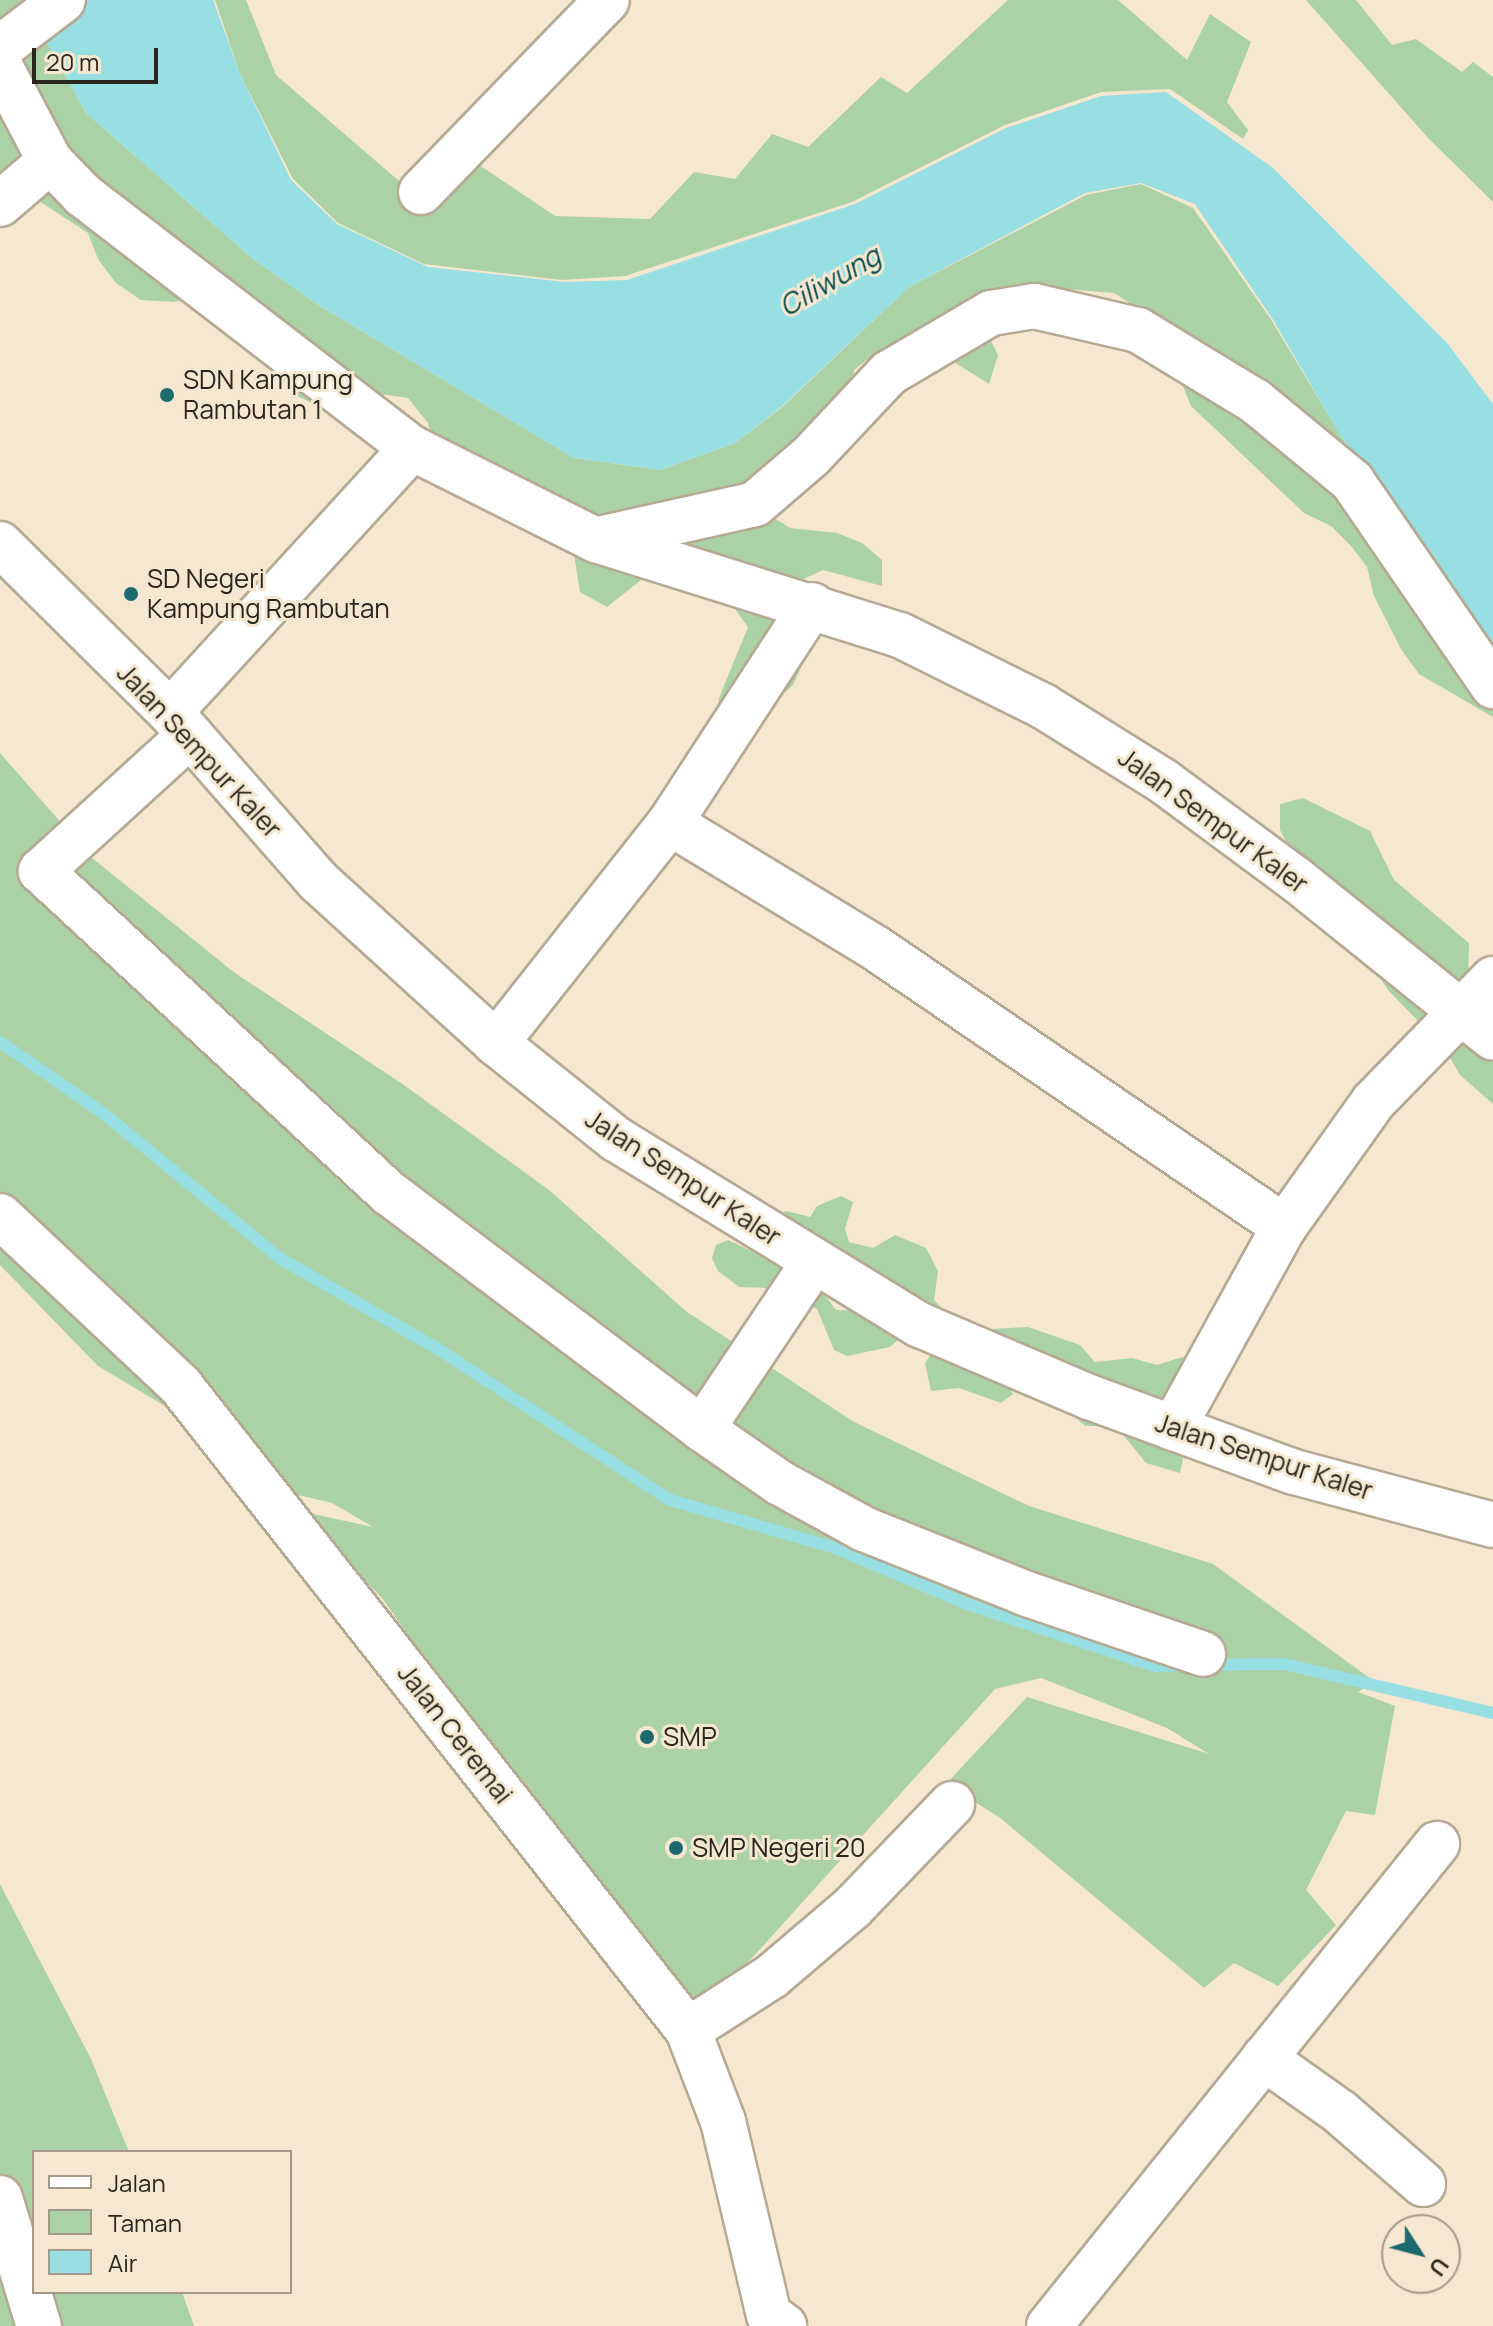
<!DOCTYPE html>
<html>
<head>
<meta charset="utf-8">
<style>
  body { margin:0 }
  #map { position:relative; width:1493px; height:2326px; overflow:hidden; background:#f5e7d0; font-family:Manrope,sans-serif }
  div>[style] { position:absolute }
  .green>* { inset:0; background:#abd1a6 }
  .water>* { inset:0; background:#97dfe2 }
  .stream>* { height:12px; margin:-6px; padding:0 6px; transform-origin:6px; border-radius:6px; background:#97dfe2 }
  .roads { filter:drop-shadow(2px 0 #b6a994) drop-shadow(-2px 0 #b6a994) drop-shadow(0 2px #b6a994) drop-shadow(0 -2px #b6a994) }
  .minor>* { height:44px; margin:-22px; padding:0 22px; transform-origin:22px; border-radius:22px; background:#fff }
  .dots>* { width:22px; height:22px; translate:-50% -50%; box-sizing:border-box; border:4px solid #f5e7d0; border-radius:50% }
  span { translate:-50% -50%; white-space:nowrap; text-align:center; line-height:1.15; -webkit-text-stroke:6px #f5e7d0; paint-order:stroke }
  .poi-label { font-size:26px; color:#2a251d }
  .left { translate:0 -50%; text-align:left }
  .street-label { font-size:26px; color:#2a251d }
  .water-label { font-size:28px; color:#094c4f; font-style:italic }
  .legend { position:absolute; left:32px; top:2150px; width:260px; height:144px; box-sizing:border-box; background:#f5e7d0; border:2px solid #a49988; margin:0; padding:10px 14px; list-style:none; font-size:24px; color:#2a251d }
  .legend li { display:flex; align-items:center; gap:16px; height:40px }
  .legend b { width:40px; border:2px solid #a49988 }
  .north { position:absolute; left:1381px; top:2214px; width:80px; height:80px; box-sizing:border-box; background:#f5e7d0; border:2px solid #a49988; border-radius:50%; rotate:126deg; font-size:22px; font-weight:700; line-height:32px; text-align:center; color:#2a251d }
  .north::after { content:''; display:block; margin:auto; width:28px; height:36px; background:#1d6a6e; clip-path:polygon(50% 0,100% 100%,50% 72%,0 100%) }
  .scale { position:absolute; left:32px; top:48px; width:126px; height:36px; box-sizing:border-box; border:4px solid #2a251d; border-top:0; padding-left:10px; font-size:24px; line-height:28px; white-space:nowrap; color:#2a251d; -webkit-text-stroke:6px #f5e7d0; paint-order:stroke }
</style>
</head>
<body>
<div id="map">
  <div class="green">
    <div style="clip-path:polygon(0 0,23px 0,86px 113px,252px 258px,315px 303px,574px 458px,660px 470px,735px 443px,780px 409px,909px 287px,1086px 195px,1141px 184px,1193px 208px,1270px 318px,1352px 454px,1493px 572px,1493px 717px,1419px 674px,1401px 649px,1374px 596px,1367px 567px,1351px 546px,1331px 526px,1304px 513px,1191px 406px,1171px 356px,1139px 309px,1114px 293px,1054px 288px,1024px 292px,986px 331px,998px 355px,989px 384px,938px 352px,910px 347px,878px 351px,854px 370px,852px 396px,768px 514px,790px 528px,837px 533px,862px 543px,882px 560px,882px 586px,823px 570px,797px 582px,797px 634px,804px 661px,793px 685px,748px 726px,717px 724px,719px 698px,748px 627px,732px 605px,651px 572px,607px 607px,580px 592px,572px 541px,434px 451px,428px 423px,408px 398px,380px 394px,356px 410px,327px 410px,297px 396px,201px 295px,174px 302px,141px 300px,116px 283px,98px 259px,88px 233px,16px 186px,0 190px)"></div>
    <div style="clip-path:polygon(215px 0,246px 0,276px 75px,406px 187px,451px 146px,555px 216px,650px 219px,694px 172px,735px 179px,772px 134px,808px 147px,881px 77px,907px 93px,1008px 0,1118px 0,1187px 60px,1210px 14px,1251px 42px,1227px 102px,1248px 130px,1243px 139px,1170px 89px,1101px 92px,1005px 125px,852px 202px,625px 276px,562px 280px,424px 264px,338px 223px,293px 179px,240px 74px)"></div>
    <div style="clip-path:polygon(1306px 0,1356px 0,1392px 45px,1416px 39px,1462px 72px,1473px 62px,1493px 77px,1493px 202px,1429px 139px)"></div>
    <div style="clip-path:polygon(0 753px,92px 858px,235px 973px,401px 1083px,549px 1190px,687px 1312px,854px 1422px,1029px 1506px,1213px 1564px,1375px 1682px,1358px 1692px,1395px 1706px,1375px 1815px,1346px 1811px,1306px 1890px,1336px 1925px,1278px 1986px,1234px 1963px,1204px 1988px,999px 1817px,946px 1784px,1027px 1697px,1209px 1754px,1167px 1728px,1041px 1678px,995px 1689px,687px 2030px,382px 1598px,299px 1511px,373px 1527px,332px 1503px,286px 1492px,190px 1421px,98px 1366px,0 1265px)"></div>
    <div style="clip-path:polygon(1303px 798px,1370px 831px,1394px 880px,1469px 943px,1468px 998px,1493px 1041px,1493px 1104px,1460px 1075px,1445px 1049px,1389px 991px,1293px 854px,1280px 830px,1280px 804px)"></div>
    <div style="clip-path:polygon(841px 1196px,853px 1202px,845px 1229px,849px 1242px,873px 1248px,895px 1235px,926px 1248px,938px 1271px,934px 1300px,953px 1320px,977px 1330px,1028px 1327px,1080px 1345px,1095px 1362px,1132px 1358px,1157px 1365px,1182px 1357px,1194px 1363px,1212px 1399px,1209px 1414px,1195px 1413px,1169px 1397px,1154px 1401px,1183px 1459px,1180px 1473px,1146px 1463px,1116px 1426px,1085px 1426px,1074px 1416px,1072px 1402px,1007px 1382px,1013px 1394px,1001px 1403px,959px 1388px,931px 1391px,925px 1363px,932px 1353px,901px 1337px,890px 1347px,847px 1356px,834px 1350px,817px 1309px,770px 1288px,739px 1287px,718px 1271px,712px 1258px,716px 1245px,728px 1240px,762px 1256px,775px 1254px,821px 1290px,836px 1310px,862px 1311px,773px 1216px,786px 1211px,810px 1217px,817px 1206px)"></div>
    <div style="clip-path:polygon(0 1884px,91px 2059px,129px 2152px,34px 2152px,34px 2292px,182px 2292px,194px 2326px,0 2326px)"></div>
  </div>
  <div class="water">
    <div style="clip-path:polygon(23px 0,213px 0,240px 74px,291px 180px,337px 224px,428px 267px,565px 282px,627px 280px,855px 204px,1006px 128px,1101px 96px,1166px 92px,1273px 168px,1447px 343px,1493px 404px,1493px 656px,1339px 433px,1272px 318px,1195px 204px,1141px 183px,1085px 193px,909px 287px,779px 409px,735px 443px,660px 470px,574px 458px,315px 303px,252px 258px,86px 113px)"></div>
  </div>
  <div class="stream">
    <div style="left:0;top:1042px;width:125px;rotate:34.6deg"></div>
    <div style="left:103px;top:1113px;width:230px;rotate:39.4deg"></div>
    <div style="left:281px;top:1259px;width:181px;rotate:29.8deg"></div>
    <div style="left:438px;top:1349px;width:277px;rotate:33.1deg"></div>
    <div style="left:670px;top:1500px;width:172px;rotate:16.2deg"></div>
    <div style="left:835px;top:1548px;width:143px;rotate:23deg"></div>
    <div style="left:967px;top:1604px;width:198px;rotate:18.3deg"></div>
    <div style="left:1155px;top:1666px;width:30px;rotate:-2deg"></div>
    <div style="left:1208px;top:1665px;width:76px;rotate:-0.8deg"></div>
    <div style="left:1284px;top:1664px;width:215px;rotate:13.2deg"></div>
  </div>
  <div class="roads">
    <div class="minor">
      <div style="left:0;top:48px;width:79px;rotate:-37.3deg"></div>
      <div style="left:0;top:66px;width:107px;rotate:62.2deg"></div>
      <div style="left:50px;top:161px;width:47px;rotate:45.9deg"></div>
      <div style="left:83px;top:195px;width:415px;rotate:37.6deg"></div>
      <div style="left:412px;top:448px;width:206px;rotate:26.6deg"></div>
      <div style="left:596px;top:540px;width:318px;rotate:17.4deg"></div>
      <div style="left:900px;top:635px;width:160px;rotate:26.4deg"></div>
      <div style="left:1043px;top:706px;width:142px;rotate:32deg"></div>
      <div style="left:1163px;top:781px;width:168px;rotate:36.5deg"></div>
      <div style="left:1298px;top:881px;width:250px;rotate:38.8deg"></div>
      <div style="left:421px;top:192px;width:267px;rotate:-45.9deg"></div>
      <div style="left:0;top:204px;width:66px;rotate:-40.7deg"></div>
      <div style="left:599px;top:539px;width:160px;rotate:-12.6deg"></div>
      <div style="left:755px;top:504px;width:74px;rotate:-40.6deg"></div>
      <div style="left:811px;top:456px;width:114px;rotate:-46.8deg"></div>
      <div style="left:889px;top:373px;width:118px;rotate:-30.5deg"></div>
      <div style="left:991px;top:313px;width:44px;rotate:-9.2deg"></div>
      <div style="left:1034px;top:306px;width:107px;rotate:13deg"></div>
      <div style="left:1138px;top:330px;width:137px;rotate:31.3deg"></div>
      <div style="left:1255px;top:401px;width:126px;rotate:39.5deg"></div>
      <div style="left:1352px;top:481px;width:249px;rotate:55.5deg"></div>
      <div style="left:0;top:544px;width:239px;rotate:44.7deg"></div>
      <div style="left:170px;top:712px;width:225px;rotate:48.8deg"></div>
      <div style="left:318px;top:881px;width:241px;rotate:42.3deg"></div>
      <div style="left:496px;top:1043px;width:154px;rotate:38.7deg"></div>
      <div style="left:616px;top:1139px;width:356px;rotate:31.5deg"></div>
      <div style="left:920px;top:1325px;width:184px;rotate:23.1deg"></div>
      <div style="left:1089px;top:1397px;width:218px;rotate:20.1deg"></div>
      <div style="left:1294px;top:1472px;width:206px;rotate:14.9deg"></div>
      <div style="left:812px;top:605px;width:260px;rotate:123.1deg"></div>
      <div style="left:670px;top:823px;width:242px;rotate:31.3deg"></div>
      <div style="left:877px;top:949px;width:493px;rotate:34.3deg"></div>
      <div style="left:170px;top:712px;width:358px;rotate:-47.5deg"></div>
      <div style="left:190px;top:735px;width:202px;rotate:137.6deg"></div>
      <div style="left:41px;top:871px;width:474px;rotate:42.8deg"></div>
      <div style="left:389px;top:1193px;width:392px;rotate:37deg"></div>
      <div style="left:702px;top:1429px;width:201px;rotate:-56.2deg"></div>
      <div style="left:496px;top:1043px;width:280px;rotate:-51.7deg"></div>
      <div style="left:0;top:1216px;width:247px;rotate:43.2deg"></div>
      <div style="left:180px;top:1385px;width:821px;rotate:51.78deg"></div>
      <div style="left:688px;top:2030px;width:97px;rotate:69deg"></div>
      <div style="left:723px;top:2121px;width:199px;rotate:76.7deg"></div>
      <div style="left:769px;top:2315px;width:19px;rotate:36deg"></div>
      <div style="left:1173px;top:1428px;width:230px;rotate:-61.1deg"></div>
      <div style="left:1284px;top:1227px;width:153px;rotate:-54.5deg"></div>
      <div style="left:1373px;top:1102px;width:172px;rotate:-45.7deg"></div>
      <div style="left:702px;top:1429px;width:95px;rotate:34.7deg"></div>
      <div style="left:780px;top:1483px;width:96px;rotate:28.7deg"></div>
      <div style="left:864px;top:1529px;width:175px;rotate:21.7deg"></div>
      <div style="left:1027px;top:1594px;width:186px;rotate:18.8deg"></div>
      <div style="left:688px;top:2030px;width:100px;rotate:-32.7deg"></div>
      <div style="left:772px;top:1976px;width:106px;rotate:-40.4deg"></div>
      <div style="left:853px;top:1907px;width:143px;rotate:-46.1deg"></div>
      <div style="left:1264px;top:2058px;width:93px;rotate:35.4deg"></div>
      <div style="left:1340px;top:2112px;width:110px;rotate:40.9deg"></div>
      <div style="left:0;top:2198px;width:134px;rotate:73.1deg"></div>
      <div style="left:1049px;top:2326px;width:619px;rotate:-51.17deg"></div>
    </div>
  </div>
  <div class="dots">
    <div style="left:167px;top:395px;background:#1d6a6e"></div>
    <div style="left:131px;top:594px;background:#1d6a6e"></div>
    <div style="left:647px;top:1737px;background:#1d6a6e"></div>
    <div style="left:676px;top:1848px;background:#1d6a6e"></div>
  </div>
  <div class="poi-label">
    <span class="left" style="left:183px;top:395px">SDN Kampung<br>Rambutan 1</span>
    <span class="left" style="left:147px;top:594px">SD Negeri<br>Kampung Rambutan</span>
    <span class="left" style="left:663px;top:1737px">SMP</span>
    <span class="left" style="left:692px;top:1848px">SMP Negeri 20</span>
  </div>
  <div class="street-label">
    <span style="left:199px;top:751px;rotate:47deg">Jalan Sempur Kaler</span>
    <span style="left:1213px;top:821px;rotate:36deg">Jalan Sempur Kaler</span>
    <span style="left:683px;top:1178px;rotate:33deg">Jalan Sempur Kaler</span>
    <span style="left:1264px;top:1457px;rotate:18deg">Jalan Sempur Kaler</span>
    <span style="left:455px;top:1734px;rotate:52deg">Jalan Ceremai</span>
  </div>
  <div class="water-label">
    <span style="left:829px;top:280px;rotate:-30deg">Ciliwung</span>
  </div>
  <ul class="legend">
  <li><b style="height:10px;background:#fff"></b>Jalan</li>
  <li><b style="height:22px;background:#abd1a6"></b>Taman</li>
  <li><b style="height:22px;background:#97dfe2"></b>Air</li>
  </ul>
  <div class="north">U</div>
  <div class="scale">20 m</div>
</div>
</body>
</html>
